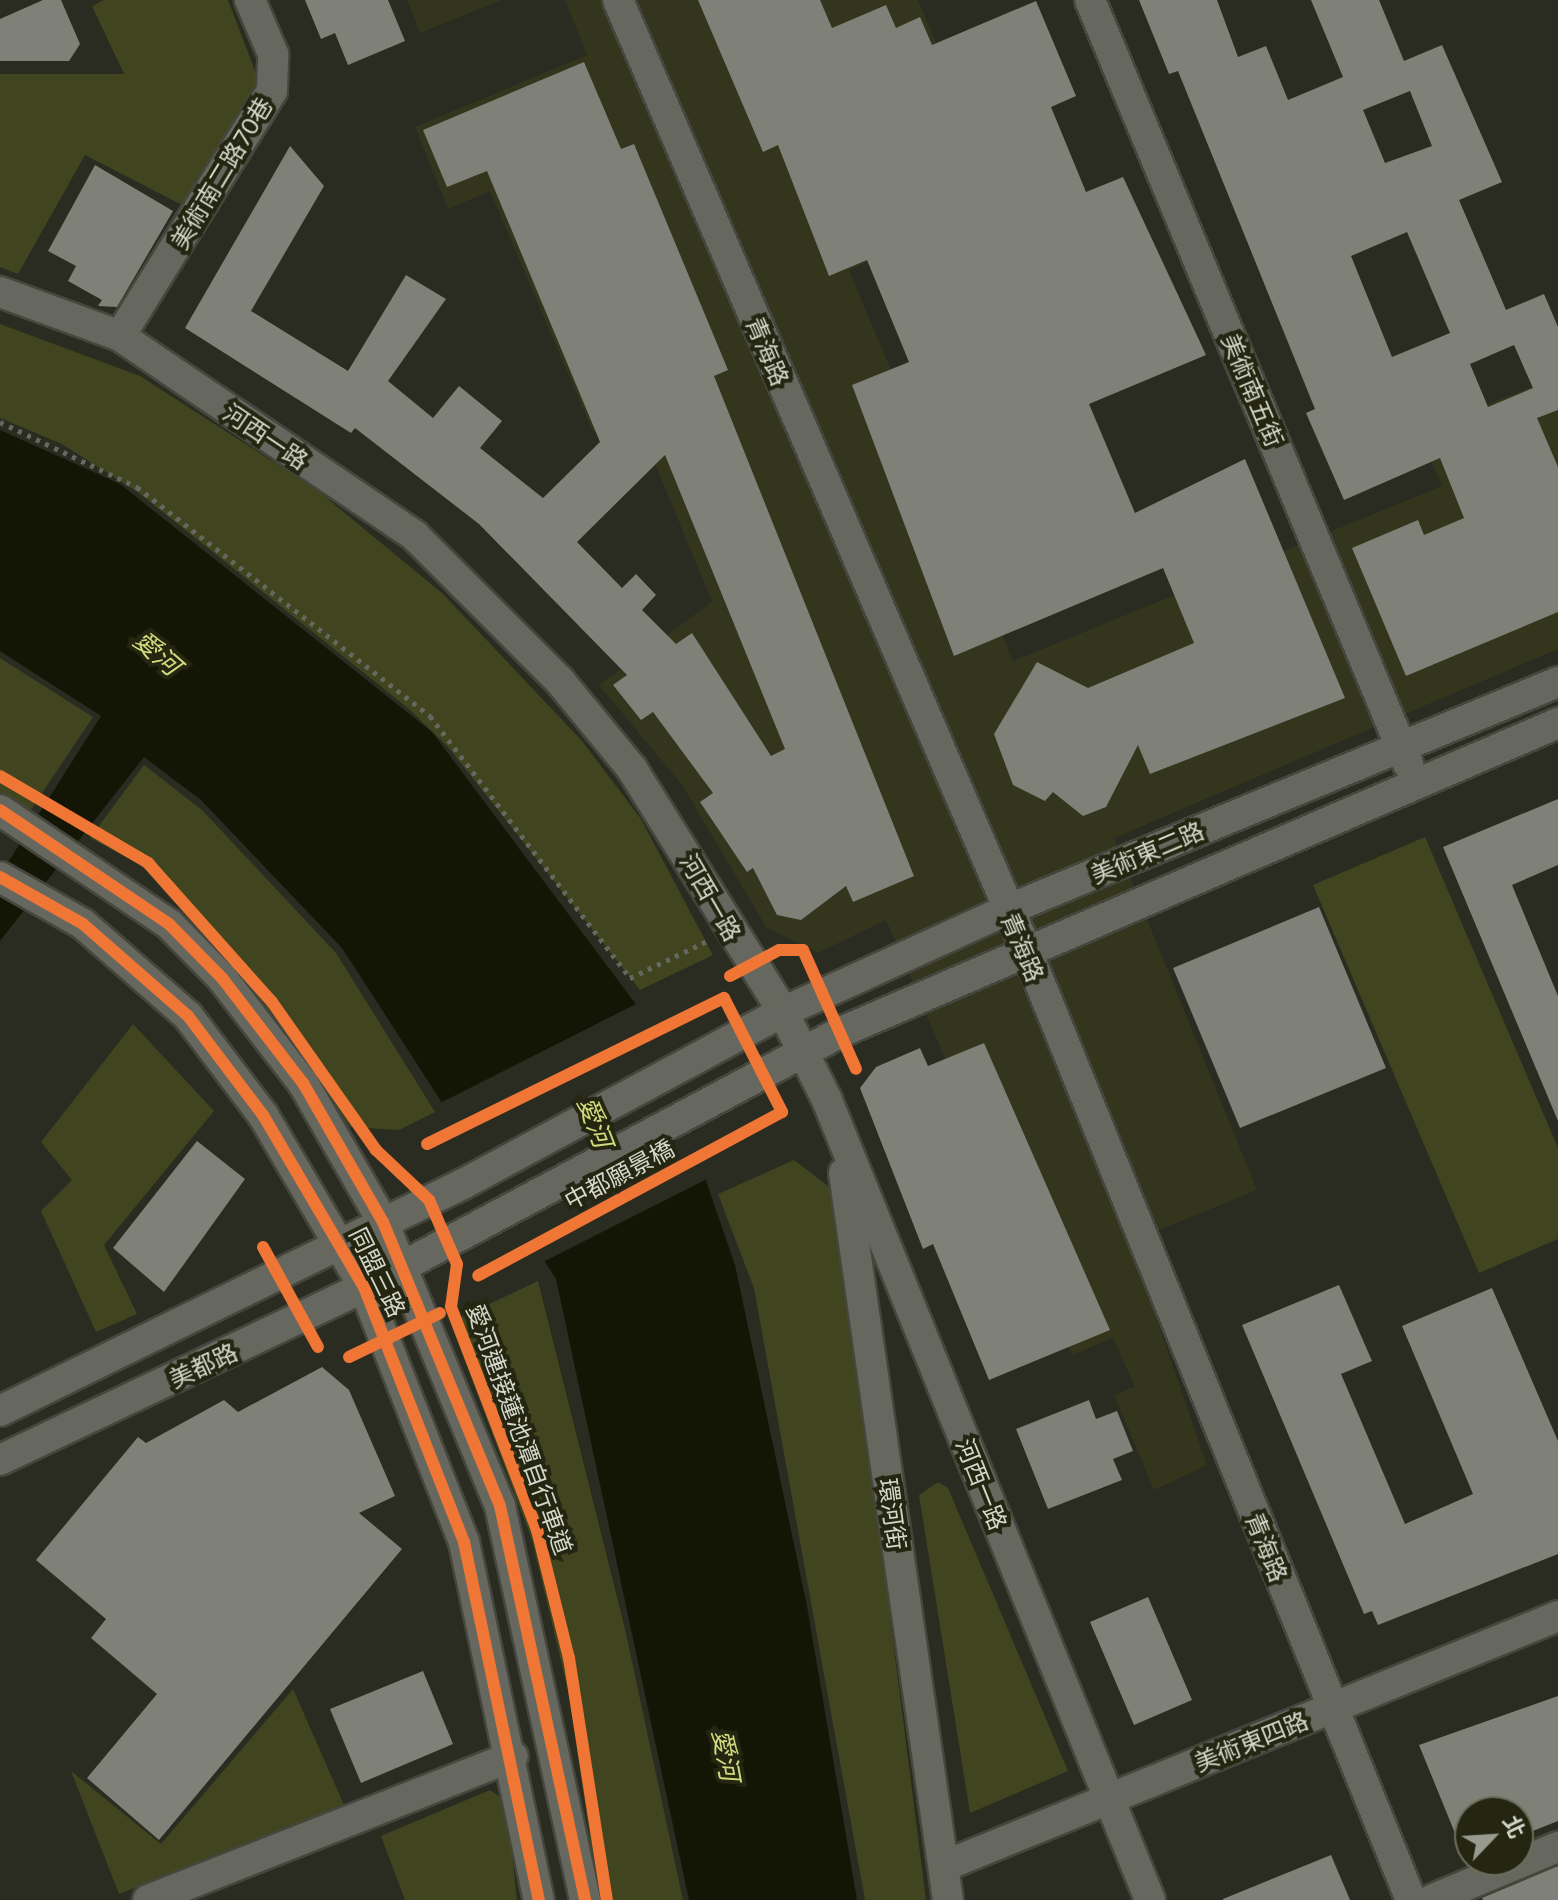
<!DOCTYPE html>
<html>
<head>
<meta charset="utf-8">
<style>
  body { margin:0 }
  #map { position:relative; width:1558px; height:1900px; overflow:hidden; background:#2a2b21; font-family:Lato,"Noto Sans TC",sans-serif }
  div>[style] { position:absolute }
  .built>* { inset:0; background:#33351d }
  .green>* { inset:0; background:#404520 }
  .water>* { inset:0; background:#141605 }
  .pier>* { inset:0; background:#2a2b21 }
  .building>* { inset:0; background:#7f8077 }
  .path>* { height:5px; margin-top:-2.5px; transform-origin:0; background:repeating-linear-gradient(90deg,#66675e 0 4px,transparent 0 10px) }
  .roads { filter:drop-shadow(2px 0 #45463d) drop-shadow(-2px 0 #45463d) drop-shadow(0 2px #45463d) drop-shadow(0 -2px #45463d) }
  .minor>* { height:30px; margin:-15px; padding:0 15px; transform-origin:15px; border-radius:15px; background:#66675e }
  .cycleway>* { height:12px; margin:-6px; padding:0 6px; transform-origin:6px; border-radius:6px; background:#f07635 }
  span { translate:-50% -50%; white-space:nowrap; text-align:center; line-height:1.15; -webkit-text-stroke:8px #242612; paint-order:stroke }
  .street-label { font-size:24px; color:#d5d7cb }
  .water-label { font-size:26px; color:#cfdb7c; font-style:italic }
  .north { position:absolute; left:1454px; top:1796px; width:80px; height:80px; box-sizing:border-box; background:#242612; border:2px solid #6b6d5c; border-radius:50%; rotate:65deg; font-size:22px; font-weight:700; line-height:32px; text-align:center; color:#d5d7cb }
  .north::after { content:''; display:block; margin:auto; width:28px; height:36px; background:#999b90; clip-path:polygon(50% 0,100% 100%,50% 72%,0 100%) }
</style>
</head>
<body>
<div id="map">
  <div class="built">
    <div style="clip-path:polygon(407px 0,502px 0,420px 33px)"></div>
    <div style="clip-path:polygon(565px 0,918px 0,1003px 204px,849px 270px,1013px 661px,1442px 486px,1418px 431px,1558px 377px,1558px 649px,1114px 838px,1257px 1190px,1130px 1242px,1207px 1465px,1154px 1490px,1114px 1395px,1135px 1387px,1113px 1338px,1072px 1355px,886px 920px,818px 953px,766px 927px,682px 785px,599px 685px,712px 602px,635px 415px,593px 432px,490px 191px,448px 209px,415px 127px,587px 55px)"></div>
  </div>
  <div class="green">
    <div style="clip-path:polygon(104px 0,228px 0,259px 81px,253px 105px,184px 206px,85px 155px,18px 274px,0 267px,0 74px,124px 74px,92px 6px)"></div>
    <div style="clip-path:polygon(0 324px,140px 376px,317px 490px,443px 594px,582px 741px,641px 819px,713px 955px,640px 990px,449px 748px,409px 709px,139px 493px,62px 444px,0 418px)"></div>
    <div style="clip-path:polygon(0 658px,93px 717px,26px 817px,0 804px)"></div>
    <div style="clip-path:polygon(144px 765px,202px 810px,336px 953px,435px 1112px,399px 1130px,350px 1127px,265px 1004px,141px 865px,90px 838px)"></div>
    <div style="clip-path:polygon(1425px 837px,1558px 1148px,1558px 1239px,1479px 1273px,1313px 885px)"></div>
    <div style="clip-path:polygon(133px 1024px,214px 1111px,104px 1245px,137px 1314px,96px 1332px,41px 1211px,72px 1180px,41px 1142px)"></div>
    <div style="clip-path:polygon(794px 1160px,836px 1192px,926px 1900px,865px 1900px,754px 1288px,718px 1194px)"></div>
    <div style="clip-path:polygon(538px 1281px,625px 1629px,683px 1900px,599px 1900px,569px 1694px,532px 1540px,456px 1337px,460px 1318px)"></div>
    <div style="clip-path:polygon(938px 1482px,948px 1488px,1068px 1771px,970px 1813px,919px 1495px)"></div>
    <div style="clip-path:polygon(293px 1689px,345px 1807px,119px 1894px,71px 1771px,161px 1844px)"></div>
    <div style="clip-path:polygon(490px 1790px,506px 1801px,517px 1900px,405px 1900px,381px 1836px)"></div>
  </div>
  <div class="water">
    <div style="clip-path:polygon(0 430px,120px 484px,432px 732px,653px 1027px,735px 1265px,807px 1606px,857px 1900px,689px 1900px,556px 1279px,342px 948px,201px 800px,144px 757px,0 941px,0 875px,101px 716px,0 651px)"></div>
  </div>
  <div class="pier">
    <div style="clip-path:polygon(640px 1002px,657px 1025px,709px 1178px,541px 1263px,438px 1104px)"></div>
  </div>
  <div class="building">
    <div style="clip-path:polygon(43px 0,61px 0,80px 44px,69px 61px,0 61px,0 19px)"></div>
    <div style="clip-path:polygon(305px 0,388px 0,405px 41px,348px 65px,335px 33px,321px 39px)"></div>
    <div style="clip-path:polygon(698px 0,820px 0,832px 28px,886px 5px,896px 28px,920px 17px,932px 45px,1036px 1px,1076px 96px,1051px 107px,1086px 192px,1123px 177px,1206px 355px,1089px 404px,1135px 513px,1245px 459px,1345px 698px,1150px 774px,1138px 745px,1106px 807px,1083px 816px,1053px 792px,1045px 801px,1013px 785px,994px 734px,1037px 662px,1088px 688px,1194px 643px,1163px 568px,954px 656px,852px 385px,909px 362px,867px 260px,829px 276px,778px 145px,763px 152px)"></div>
    <div style="clip-path:polygon(evenodd,1139px 0,1217px 0,1238px 57px,1266px 46px,1288px 100px,1343px 77px,1311px 0,1379px 0,1404px 61px,1442px 45px,1502px 182px,1459px 200px,1506px 310px,1544px 294px,1558px 327px,1558px 410px,1537px 418px,1558px 467px,1558px 612px,1406px 676px,1352px 548px,1418px 520px,1424px 535px,1464px 518px,1440px 458px,1344px 500px,1306px 413px,1315px 409px,1178px 71px,1169px 74px,1139px 0,1410px 91px,1432px 146px,1385px 163px,1363px 110px,1410px 91px,1139px 0,1407px 232px,1450px 333px,1392px 357px,1351px 256px,1407px 232px,1139px 0,1514px 345px,1533px 388px,1488px 407px,1470px 364px,1514px 345px)"></div>
    <div style="clip-path:polygon(evenodd,584px 62px,621px 149px,634px 144px,728px 370px,714px 376px,914px 876px,853px 902px,846px 886px,801px 920px,777px 915px,753px 868px,747px 872px,700px 802px,713px 793px,653px 712px,641px 720px,613px 685px,627px 675px,479px 524px,355px 428px,351px 433px,185px 328px,290px 146px,324px 186px,251px 311px,348px 371px,406px 275px,446px 299px,388px 381px,433px 418px,459px 386px,502px 421px,480px 448px,543px 498px,600px 442px,487px 171px,447px 187px,423px 130px,584px 62px,665px 455px,785px 749px,771px 756px,692px 633px,676px 644px,642px 610px,656px 595px,636px 574px,622px 588px,577px 542px,665px 455px)"></div>
    <div style="clip-path:polygon(95px 165px,173px 211px,117px 307px,98px 306px,102px 300px,68px 281px,76px 266px,48px 251px)"></div>
    <div style="clip-path:polygon(1558px 799px,1558px 865px,1512px 885px,1558px 996px,1558px 1121px,1443px 847px)"></div>
    <div style="clip-path:polygon(1319px 907px,1386px 1068px,1240px 1128px,1173px 968px)"></div>
    <div style="clip-path:polygon(984px 1043px,1110px 1330px,989px 1380px,933px 1244px,923px 1249px,860px 1088px,876px 1067px,920px 1048px,928px 1066px)"></div>
    <div style="clip-path:polygon(197px 1141px,245px 1179px,164px 1292px,113px 1248px)"></div>
    <div style="clip-path:polygon(1339px 1285px,1372px 1361px,1341px 1374px,1405px 1524px,1473px 1494px,1402px 1326px,1492px 1288px,1558px 1441px,1558px 1554px,1378px 1625px,1372px 1611px,1364px 1614px,1242px 1325px)"></div>
    <div style="clip-path:polygon(322px 1367px,349px 1390px,395px 1496px,359px 1513px,402px 1549px,159px 1840px,87px 1778px,157px 1694px,91px 1638px,106px 1619px,36px 1560px,138px 1437px,146px 1443px,224px 1400px,238px 1412px)"></div>
    <div style="clip-path:polygon(1089px 1400px,1096px 1419px,1117px 1411px,1133px 1451px,1113px 1459px,1122px 1480px,1048px 1509px,1016px 1429px)"></div>
    <div style="clip-path:polygon(1148px 1597px,1192px 1700px,1134px 1725px,1090px 1622px)"></div>
    <div style="clip-path:polygon(423px 1671px,453px 1744px,361px 1783px,330px 1709px)"></div>
    <div style="clip-path:polygon(1558px 1696px,1558px 1821px,1518px 1837px,1518px 1812px,1470px 1812px,1470px 1860px,1480px 1860px,1468px 1865px,1419px 1745px)"></div>
    <div style="clip-path:polygon(1331px 1855px,1350px 1900px,1223px 1900px,1223px 1899px)"></div>
    <div style="clip-path:polygon(1558px 1866px,1558px 1900px,1483px 1900px,1482px 1898px)"></div>
  </div>
  <div class="path">
    <div style="left:0;top:422px;width:152px;rotate:25.4deg"></div>
    <div style="left:137px;top:487px;width:372px;rotate:38deg"></div>
    <div style="left:430px;top:716px;width:330px;rotate:52.6deg"></div>
    <div style="left:630px;top:978px;width:85px;rotate:-25.7deg"></div>
  </div>
  <div class="roads">
    <div class="minor">
      <div style="left:618px;top:0;width:1035px;rotate:66.73deg"></div>
      <div style="left:1027px;top:951px;width:1024px;rotate:67.97deg"></div>
      <div style="left:1090px;top:0;width:828px;rotate:67.4deg"></div>
      <div style="left:0;top:292px;width:128px;rotate:20.1deg"></div>
      <div style="left:120px;top:336px;width:356px;rotate:34.1deg"></div>
      <div style="left:415px;top:536px;width:205px;rotate:45deg"></div>
      <div style="left:560px;top:681px;width:114px;rotate:50.7deg"></div>
      <div style="left:632px;top:769px;width:286px;rotate:58.1deg"></div>
      <div style="left:783px;top:1012px;width:98px;rotate:63.4deg"></div>
      <div style="left:827px;top:1100px;width:863px;rotate:68.01deg"></div>
      <div style="left:120px;top:336px;width:288px;rotate:-58.2deg"></div>
      <div style="left:272px;top:91px;width:37px;rotate:-88deg"></div>
      <div style="left:273px;top:54px;width:59px;rotate:-113.1deg"></div>
      <div style="left:0;top:810px;width:204px;rotate:34deg"></div>
      <div style="left:169px;top:924px;width:76px;rotate:45.5deg"></div>
      <div style="left:222px;top:978px;width:133px;rotate:52.4deg"></div>
      <div style="left:303px;top:1083px;width:160px;rotate:60.1deg"></div>
      <div style="left:383px;top:1222px;width:307px;rotate:67.6deg"></div>
      <div style="left:500px;top:1506px;width:403px;rotate:77.8deg"></div>
      <div style="left:0;top:877px;width:95px;rotate:29.5deg"></div>
      <div style="left:83px;top:924px;width:140px;rotate:41.2deg"></div>
      <div style="left:188px;top:1016px;width:124px;rotate:52.9deg"></div>
      <div style="left:263px;top:1115px;width:199px;rotate:59.6deg"></div>
      <div style="left:364px;top:1287px;width:274px;rotate:68.6deg"></div>
      <div style="left:464px;top:1542px;width:366px;rotate:78.2deg"></div>
      <div style="left:844px;top:1173px;width:734px;rotate:81.86deg"></div>
      <div style="left:0;top:1411px;width:516px;rotate:-26.12deg"></div>
      <div style="left:463px;top:1184px;width:363px;rotate:-28.3deg"></div>
      <div style="left:783px;top:1012px;width:246px;rotate:-24.5deg"></div>
      <div style="left:1007px;top:910px;width:596px;rotate:-22.48deg"></div>
      <div style="left:0;top:1460px;width:403px;rotate:-25.4deg"></div>
      <div style="left:364px;top:1287px;width:541px;rotate:-28.13deg"></div>
      <div style="left:841px;top:1032px;width:781px;rotate:-23.31deg"></div>
      <div style="left:944px;top:1866px;width:663px;rotate:-22.15deg"></div>
      <div style="left:148px;top:1900px;width:392px;rotate:-21.5deg"></div>
      <div style="left:1431px;top:1900px;width:138px;rotate:-22.7deg"></div>
    </div>
  </div>
  <div class="cycleway">
    <div style="left:0;top:776px;width:172px;rotate:30.4deg"></div>
    <div style="left:148px;top:863px;width:186px;rotate:48.3deg"></div>
    <div style="left:272px;top:1002px;width:181px;rotate:54.9deg"></div>
    <div style="left:376px;top:1150px;width:73px;rotate:43.3deg"></div>
    <div style="left:429px;top:1200px;width:70px;rotate:66.4deg"></div>
    <div style="left:457px;top:1264px;width:43px;rotate:97.9deg"></div>
    <div style="left:451px;top:1307px;width:239px;rotate:68.9deg"></div>
    <div style="left:537px;top:1530px;width:132px;rotate:76deg"></div>
    <div style="left:569px;top:1658px;width:245px;rotate:81.1deg"></div>
    <div style="left:0;top:810px;width:204px;rotate:34deg"></div>
    <div style="left:169px;top:924px;width:76px;rotate:45.5deg"></div>
    <div style="left:222px;top:978px;width:133px;rotate:52.4deg"></div>
    <div style="left:303px;top:1083px;width:160px;rotate:60.1deg"></div>
    <div style="left:383px;top:1222px;width:307px;rotate:67.6deg"></div>
    <div style="left:500px;top:1506px;width:403px;rotate:77.8deg"></div>
    <div style="left:0;top:877px;width:95px;rotate:29.5deg"></div>
    <div style="left:83px;top:924px;width:140px;rotate:41.2deg"></div>
    <div style="left:188px;top:1016px;width:124px;rotate:52.9deg"></div>
    <div style="left:263px;top:1115px;width:199px;rotate:59.6deg"></div>
    <div style="left:364px;top:1287px;width:274px;rotate:68.6deg"></div>
    <div style="left:464px;top:1542px;width:366px;rotate:78.2deg"></div>
    <div style="left:730px;top:976px;width:55px;rotate:-28deg"></div>
    <div style="left:779px;top:950px;width:24px"></div>
    <div style="left:803px;top:950px;width:130px;rotate:66deg"></div>
    <div style="left:427px;top:1144px;width:331px;rotate:-26.2deg"></div>
    <div style="left:724px;top:998px;width:128px;rotate:63deg"></div>
    <div style="left:782px;top:1112px;width:345px;rotate:151.7deg"></div>
    <div style="left:263px;top:1247px;width:114px;rotate:61.2deg"></div>
    <div style="left:349px;top:1357px;width:101px;rotate:-25.8deg"></div>
  </div>
  <div class="street-label">
    <span style="left:221px;top:173px;rotate:-59deg">美術南二路70巷</span>
    <span style="left:768px;top:351px;rotate:67deg">青海路</span>
    <span style="left:1253px;top:390px;rotate:67deg">美術南五街</span>
    <span style="left:266px;top:436px;rotate:34deg">河西一路</span>
    <span style="left:1147px;top:852px;rotate:-23deg">美術東二路</span>
    <span style="left:711px;top:897px;rotate:60deg">河西一路</span>
    <span style="left:1023px;top:947px;rotate:67deg">青海路</span>
    <span style="left:619px;top:1174px;rotate:-28deg">中都願景橋</span>
    <span style="left:378px;top:1272px;rotate:64deg">同盟三路</span>
    <span style="left:203px;top:1365px;rotate:-25deg">美都路</span>
    <span style="left:520px;top:1429px;rotate:70deg">愛河連接蓮池潭自行車道</span>
    <span style="left:982px;top:1484px;rotate:68deg">河西一路</span>
    <span style="left:893px;top:1514px;rotate:82deg">環河街</span>
    <span style="left:1267px;top:1547px;rotate:68deg">青海路</span>
    <span style="left:1251px;top:1741px;rotate:-22deg">美術東四路</span>
  </div>
  <div class="water-label">
    <span style="left:157px;top:653px;rotate:41deg">愛河</span>
    <span style="left:595px;top:1122px;rotate:69deg">愛河</span>
    <span style="left:726px;top:1755px;rotate:80deg">愛河</span>
  </div>
  <div class="north">北</div>
</div>
</body>
</html>
